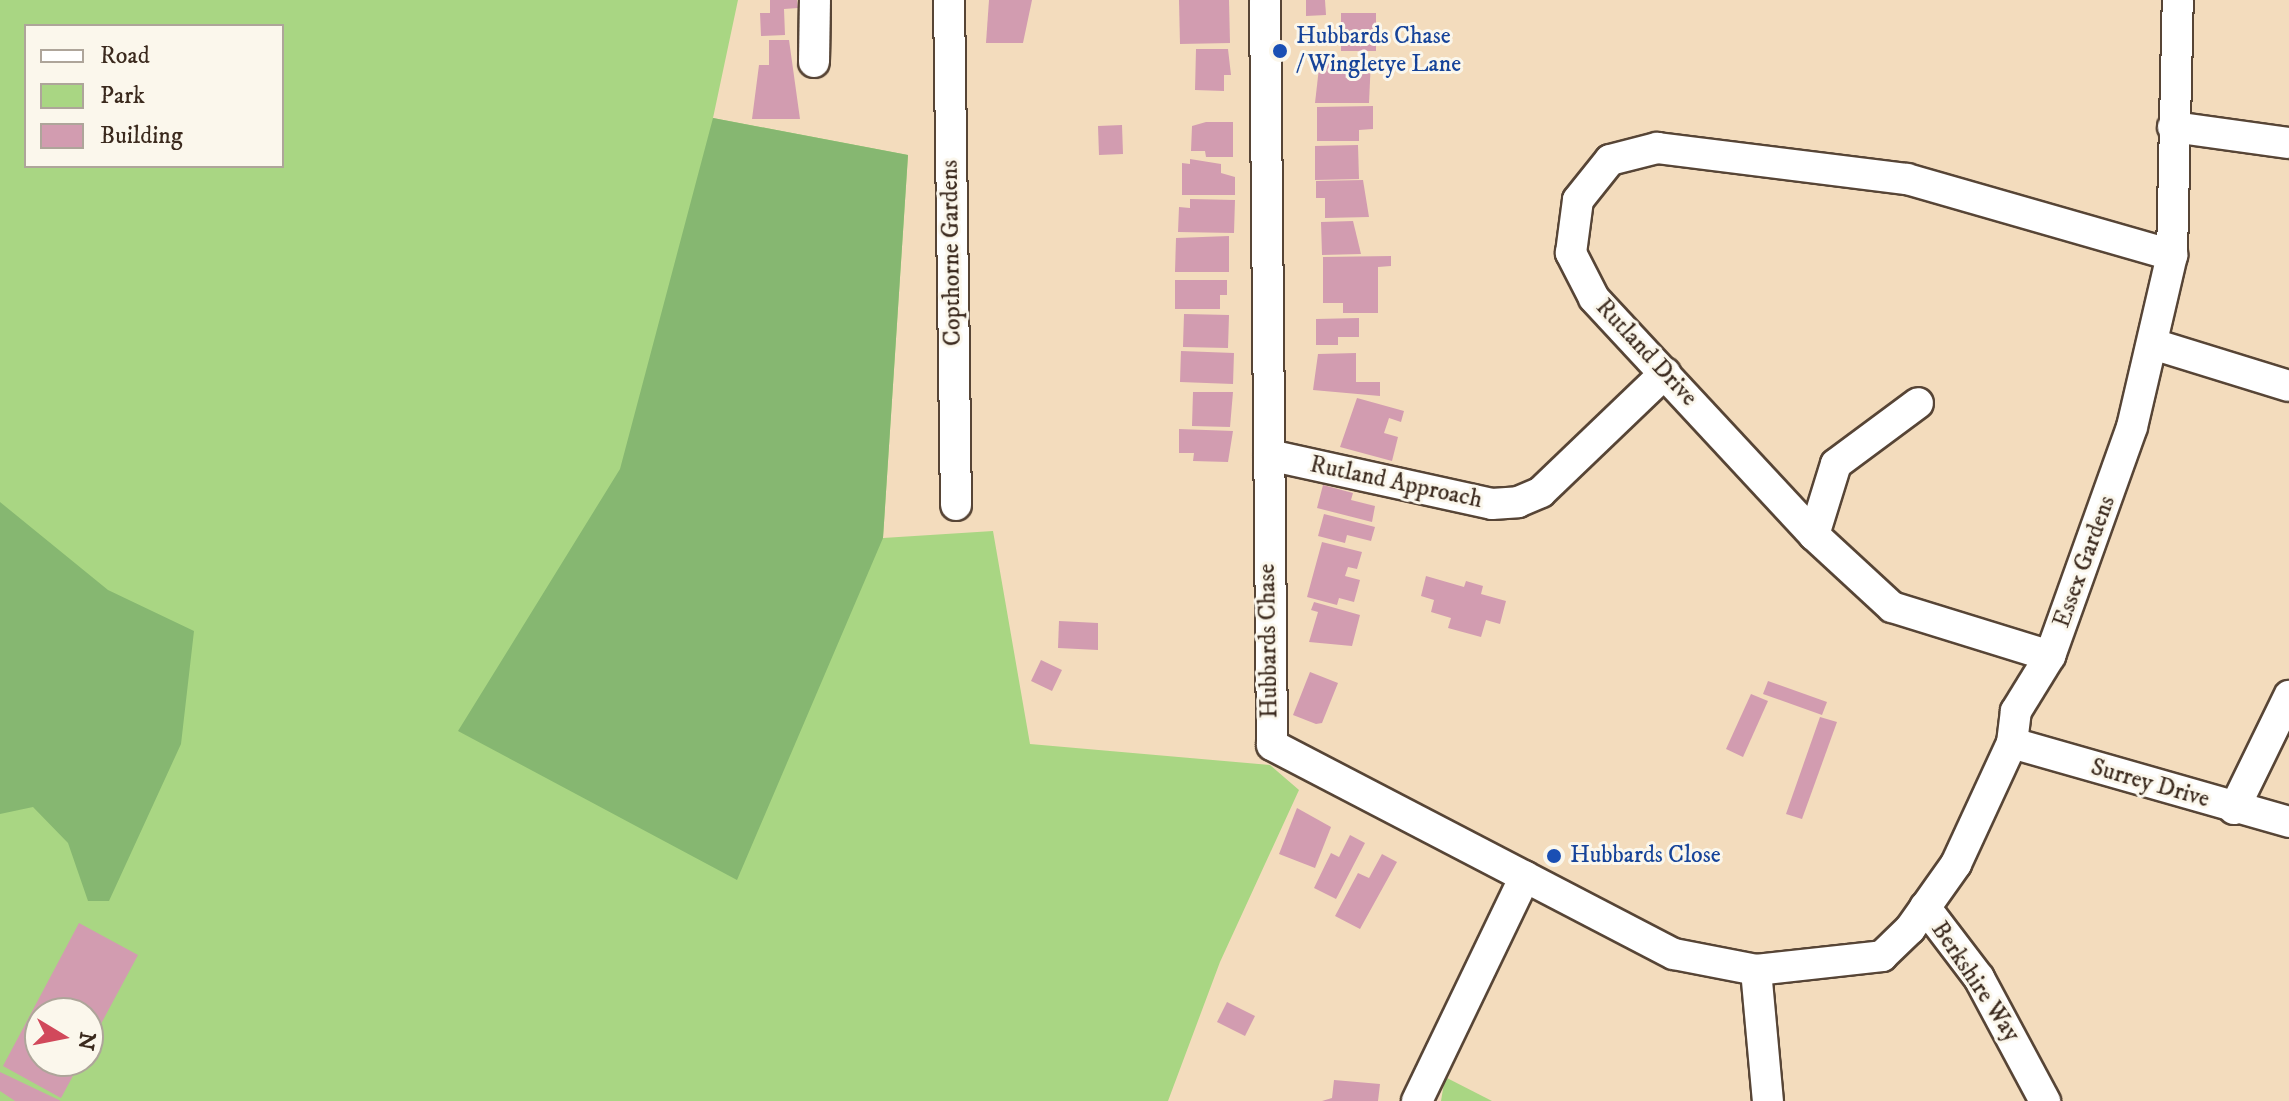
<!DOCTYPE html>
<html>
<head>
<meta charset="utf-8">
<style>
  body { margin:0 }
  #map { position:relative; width:2289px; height:1101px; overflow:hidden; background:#f3dcbd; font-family:"IM FELL DW Pica",serif }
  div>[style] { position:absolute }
  .green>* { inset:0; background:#a9d683 }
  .forest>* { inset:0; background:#86b771 }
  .building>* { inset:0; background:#d29cb0 }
  .roads { filter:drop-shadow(2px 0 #574536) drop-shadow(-2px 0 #574536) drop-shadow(0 2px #574536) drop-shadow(0 -2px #574536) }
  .minor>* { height:30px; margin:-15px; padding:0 15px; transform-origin:15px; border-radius:15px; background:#fff }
  .dots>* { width:22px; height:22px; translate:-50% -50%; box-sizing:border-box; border:4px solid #fbf7ec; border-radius:50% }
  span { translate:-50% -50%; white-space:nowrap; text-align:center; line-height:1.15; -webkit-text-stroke:6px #fbf7ec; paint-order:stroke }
  .transit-label { font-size:24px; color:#164399 }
  .left { translate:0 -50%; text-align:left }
  .street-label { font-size:24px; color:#3b2a1e }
  .legend { position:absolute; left:24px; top:24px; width:260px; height:144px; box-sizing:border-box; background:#fbf7ec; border:2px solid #aea59a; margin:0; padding:10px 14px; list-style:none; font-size:24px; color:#3b2a1e }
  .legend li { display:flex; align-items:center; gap:16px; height:40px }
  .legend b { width:40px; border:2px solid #aea59a }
  .north { position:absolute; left:24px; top:997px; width:80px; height:80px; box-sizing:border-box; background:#fbf7ec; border:2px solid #aea59a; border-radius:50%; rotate:100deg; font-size:22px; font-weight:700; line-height:32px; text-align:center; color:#3b2a1e }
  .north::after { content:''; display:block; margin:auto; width:28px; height:36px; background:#d1495b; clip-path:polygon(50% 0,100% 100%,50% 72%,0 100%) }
</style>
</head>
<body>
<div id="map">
  <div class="green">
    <div style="clip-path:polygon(evenodd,0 0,738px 0,713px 118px,908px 155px,883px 538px,993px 531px,1030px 744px,1270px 765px,1299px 790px,1220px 962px,1168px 1101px,0 1101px,0 0,26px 26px,282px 26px,282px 166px,26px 166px,26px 26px,0 0,40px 1013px,88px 1013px,88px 1061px,40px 1061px,40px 1013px)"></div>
    <div style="clip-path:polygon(1445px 1077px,1492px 1101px,1441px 1101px)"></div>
  </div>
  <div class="forest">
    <div style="clip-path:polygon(713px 118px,908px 155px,883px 538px,737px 880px,458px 731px,620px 469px)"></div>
    <div style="clip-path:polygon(0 502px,108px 590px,194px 631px,181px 744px,109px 901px,88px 901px,68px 843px,33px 807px,0 814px)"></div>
  </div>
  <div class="building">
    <div style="clip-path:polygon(770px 0,797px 0,798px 8px,784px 9px,785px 35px,761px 36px,760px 13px,770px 13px)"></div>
    <div style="clip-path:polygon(989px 0,1032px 0,1023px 43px,986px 43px)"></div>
    <div style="clip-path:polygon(1179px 0,1229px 0,1230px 43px,1180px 44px)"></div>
    <div style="clip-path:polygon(1306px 0,1325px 0,1326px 15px,1306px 16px)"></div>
    <div style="clip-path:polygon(1341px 13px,1376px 13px,1376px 51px,1341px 51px)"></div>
    <div style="clip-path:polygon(769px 40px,789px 40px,800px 119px,752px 119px,759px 65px,769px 65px)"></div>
    <div style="clip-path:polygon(1196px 49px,1228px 49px,1231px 75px,1224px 75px,1224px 91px,1195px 90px)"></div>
    <div style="clip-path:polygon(1320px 59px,1371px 59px,1369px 103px,1315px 103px)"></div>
    <div style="clip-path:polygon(1373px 106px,1373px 129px,1359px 130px,1359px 141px,1317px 141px,1317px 107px)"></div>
    <div style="clip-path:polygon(1206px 122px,1233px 122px,1233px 157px,1206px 157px,1205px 151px,1191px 151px,1192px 126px)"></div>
    <div style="clip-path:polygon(1122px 125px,1123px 154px,1099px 155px,1098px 126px)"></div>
    <div style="clip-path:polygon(1358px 145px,1359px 179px,1315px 180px,1315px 146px)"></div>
    <div style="clip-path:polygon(1190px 159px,1221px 164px,1221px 173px,1235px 177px,1235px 195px,1182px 195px,1182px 163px,1190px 164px)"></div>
    <div style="clip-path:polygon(1363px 180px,1369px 217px,1325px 218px,1325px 198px,1316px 198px,1316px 181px)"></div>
    <div style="clip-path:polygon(1190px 199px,1235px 200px,1234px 233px,1178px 232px,1179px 207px,1190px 208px)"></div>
    <div style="clip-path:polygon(1353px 221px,1361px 254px,1322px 255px,1321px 222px)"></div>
    <div style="clip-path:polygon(1229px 236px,1229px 272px,1175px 272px,1176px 238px)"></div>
    <div style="clip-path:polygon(1391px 256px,1391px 266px,1378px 267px,1378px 313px,1343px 313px,1343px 303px,1323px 303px,1323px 257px)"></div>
    <div style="clip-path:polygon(1175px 280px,1227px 280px,1227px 295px,1220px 295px,1220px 309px,1175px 309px)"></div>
    <div style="clip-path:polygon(1184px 314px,1229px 315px,1228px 348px,1183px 347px)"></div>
    <div style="clip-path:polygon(1359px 318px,1359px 337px,1338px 337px,1338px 345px,1316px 345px,1316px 319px)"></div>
    <div style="clip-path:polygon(1181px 351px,1234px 353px,1233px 384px,1180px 382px)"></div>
    <div style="clip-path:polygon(1356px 353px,1356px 382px,1380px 382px,1380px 396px,1313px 390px,1318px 354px)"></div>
    <div style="clip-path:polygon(1193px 392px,1233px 392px,1230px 427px,1192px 426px)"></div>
    <div style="clip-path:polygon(1357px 398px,1404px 411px,1401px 422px,1389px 418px,1384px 433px,1398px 437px,1392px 461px,1340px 447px)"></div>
    <div style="clip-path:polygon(1179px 429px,1233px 431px,1228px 462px,1193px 461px,1194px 453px,1179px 453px)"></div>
    <div style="clip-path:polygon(1323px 485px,1353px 493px,1351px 500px,1375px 506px,1372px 522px,1317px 508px)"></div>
    <div style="clip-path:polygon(1324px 514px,1375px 527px,1371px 541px,1347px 535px,1345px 543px,1318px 536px)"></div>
    <div style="clip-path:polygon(1322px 542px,1362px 552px,1357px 569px,1348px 567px,1345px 576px,1360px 580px,1354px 602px,1339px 598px,1337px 605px,1307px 597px)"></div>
    <div style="clip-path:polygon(1426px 576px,1464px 587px,1466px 581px,1483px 586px,1481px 594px,1506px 601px,1500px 624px,1486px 620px,1481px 637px,1448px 628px,1451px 618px,1431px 612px,1434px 600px,1421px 596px)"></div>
    <div style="clip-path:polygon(1314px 602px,1360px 615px,1352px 646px,1309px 642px,1318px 612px,1311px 610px)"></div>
    <div style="clip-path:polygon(1059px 621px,1098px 623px,1098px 650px,1058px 648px)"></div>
    <div style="clip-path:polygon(1041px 660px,1062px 670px,1052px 691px,1031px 681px)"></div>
    <div style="clip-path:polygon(1310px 672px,1338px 683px,1322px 723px,1316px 724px,1293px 715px)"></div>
    <div style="clip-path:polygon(1768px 681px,1827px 702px,1822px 715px,1763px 694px)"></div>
    <div style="clip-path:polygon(1751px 694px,1768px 701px,1743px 757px,1726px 749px)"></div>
    <div style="clip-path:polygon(1820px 717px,1837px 722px,1802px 819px,1786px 814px)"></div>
    <div style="clip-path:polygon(1297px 808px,1331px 827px,1315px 868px,1279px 854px)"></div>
    <div style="clip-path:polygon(1350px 835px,1365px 843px,1336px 899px,1314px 888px,1331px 853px,1339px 857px)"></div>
    <div style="clip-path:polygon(1382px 854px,1397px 862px,1360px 929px,1335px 916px,1358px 873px,1369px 878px)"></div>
    <div style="clip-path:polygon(79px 923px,138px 955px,88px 1048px,88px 1013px,40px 1013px,40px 1061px,81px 1061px,61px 1098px,3px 1066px)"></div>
    <div style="clip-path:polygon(1227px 1002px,1255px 1016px,1245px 1036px,1217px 1022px)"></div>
    <div style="clip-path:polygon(0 1072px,61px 1101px,15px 1101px,0 1091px)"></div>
    <div style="clip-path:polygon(1334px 1080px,1380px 1084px,1378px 1101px,1322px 1101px,1332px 1098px)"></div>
  </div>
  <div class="roads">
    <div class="minor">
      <div style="left:949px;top:0;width:505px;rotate:89.21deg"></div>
      <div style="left:1265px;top:0;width:745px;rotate:89.46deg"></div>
      <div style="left:1272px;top:745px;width:453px;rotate:27.5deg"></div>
      <div style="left:1674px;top:954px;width:84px;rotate:11deg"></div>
      <div style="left:1756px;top:970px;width:127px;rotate:-6.3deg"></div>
      <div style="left:1882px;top:956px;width:39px;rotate:-44deg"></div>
      <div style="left:1910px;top:929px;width:80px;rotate:-54.7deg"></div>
      <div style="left:1956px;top:864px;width:133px;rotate:-65.2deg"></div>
      <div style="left:2012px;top:743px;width:32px;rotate:-83deg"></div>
      <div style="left:2016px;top:711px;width:65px;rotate:-58.3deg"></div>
      <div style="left:2050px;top:656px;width:243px;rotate:-70.3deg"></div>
      <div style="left:2132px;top:427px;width:177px;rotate:-76.9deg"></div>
      <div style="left:2172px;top:255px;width:255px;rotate:-88.7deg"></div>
      <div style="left:814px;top:62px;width:62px;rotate:-89.1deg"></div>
      <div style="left:2173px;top:127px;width:117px;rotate:7.9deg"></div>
      <div style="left:2153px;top:344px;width:142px;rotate:17.2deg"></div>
      <div style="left:1269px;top:455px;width:228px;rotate:12.4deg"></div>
      <div style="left:1492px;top:504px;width:26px;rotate:-4deg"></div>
      <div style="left:1518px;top:502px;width:25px;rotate:-23deg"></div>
      <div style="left:1541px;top:492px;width:172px;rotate:-43.8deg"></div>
      <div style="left:1814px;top:535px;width:74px;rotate:-72.8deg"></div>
      <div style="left:1836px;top:464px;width:102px;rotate:-36.6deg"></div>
      <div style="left:2050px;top:656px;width:165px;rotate:-162.8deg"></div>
      <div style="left:1892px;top:607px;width:106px;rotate:-137.3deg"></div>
      <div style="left:1814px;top:535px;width:323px;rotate:-132.9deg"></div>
      <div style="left:1594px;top:298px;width:51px;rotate:-117.1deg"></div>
      <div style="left:1571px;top:253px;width:53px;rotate:-82.5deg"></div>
      <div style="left:1578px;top:200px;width:51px;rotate:-51.3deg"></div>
      <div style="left:1610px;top:160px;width:49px;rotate:-14.3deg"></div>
      <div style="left:1657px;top:148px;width:252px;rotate:7.1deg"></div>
      <div style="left:1907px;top:179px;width:276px;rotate:16deg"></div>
      <div style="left:2012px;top:743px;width:288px;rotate:15.9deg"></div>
      <div style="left:2234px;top:809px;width:126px;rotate:-64deg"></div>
      <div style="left:1925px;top:907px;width:89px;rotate:52.7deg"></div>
      <div style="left:1979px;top:978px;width:140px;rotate:61.8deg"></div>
      <div style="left:1756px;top:970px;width:132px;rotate:84.8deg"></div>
      <div style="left:1417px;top:1101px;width:249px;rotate:-64.3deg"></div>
    </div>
  </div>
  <div class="dots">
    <div style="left:1280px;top:51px;background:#1a4fb4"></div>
    <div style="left:1554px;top:856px;background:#1a4fb4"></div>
  </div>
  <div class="transit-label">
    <span class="left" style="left:1296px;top:51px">Hubbards Chase<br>/ Wingletye Lane</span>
    <span class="left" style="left:1570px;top:856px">Hubbards Close</span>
  </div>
  <div class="street-label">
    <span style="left:952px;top:253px;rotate:-91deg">Copthorne Gardens</span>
    <span style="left:1646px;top:353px;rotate:47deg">Rutland Drive</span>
    <span style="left:1396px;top:483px;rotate:12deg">Rutland Approach</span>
    <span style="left:2085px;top:562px;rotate:-70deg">Essex Gardens</span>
    <span style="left:1269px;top:641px;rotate:-91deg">Hubbards Chase</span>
    <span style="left:2150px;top:784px;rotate:16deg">Surrey Drive</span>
    <span style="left:1975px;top:982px;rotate:56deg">Berkshire Way</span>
  </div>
  <ul class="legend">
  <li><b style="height:10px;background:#fff"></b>Road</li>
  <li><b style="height:22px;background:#a9d683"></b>Park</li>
  <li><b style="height:22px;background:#d29cb0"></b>Building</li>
  </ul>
  <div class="north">N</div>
</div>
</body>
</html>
